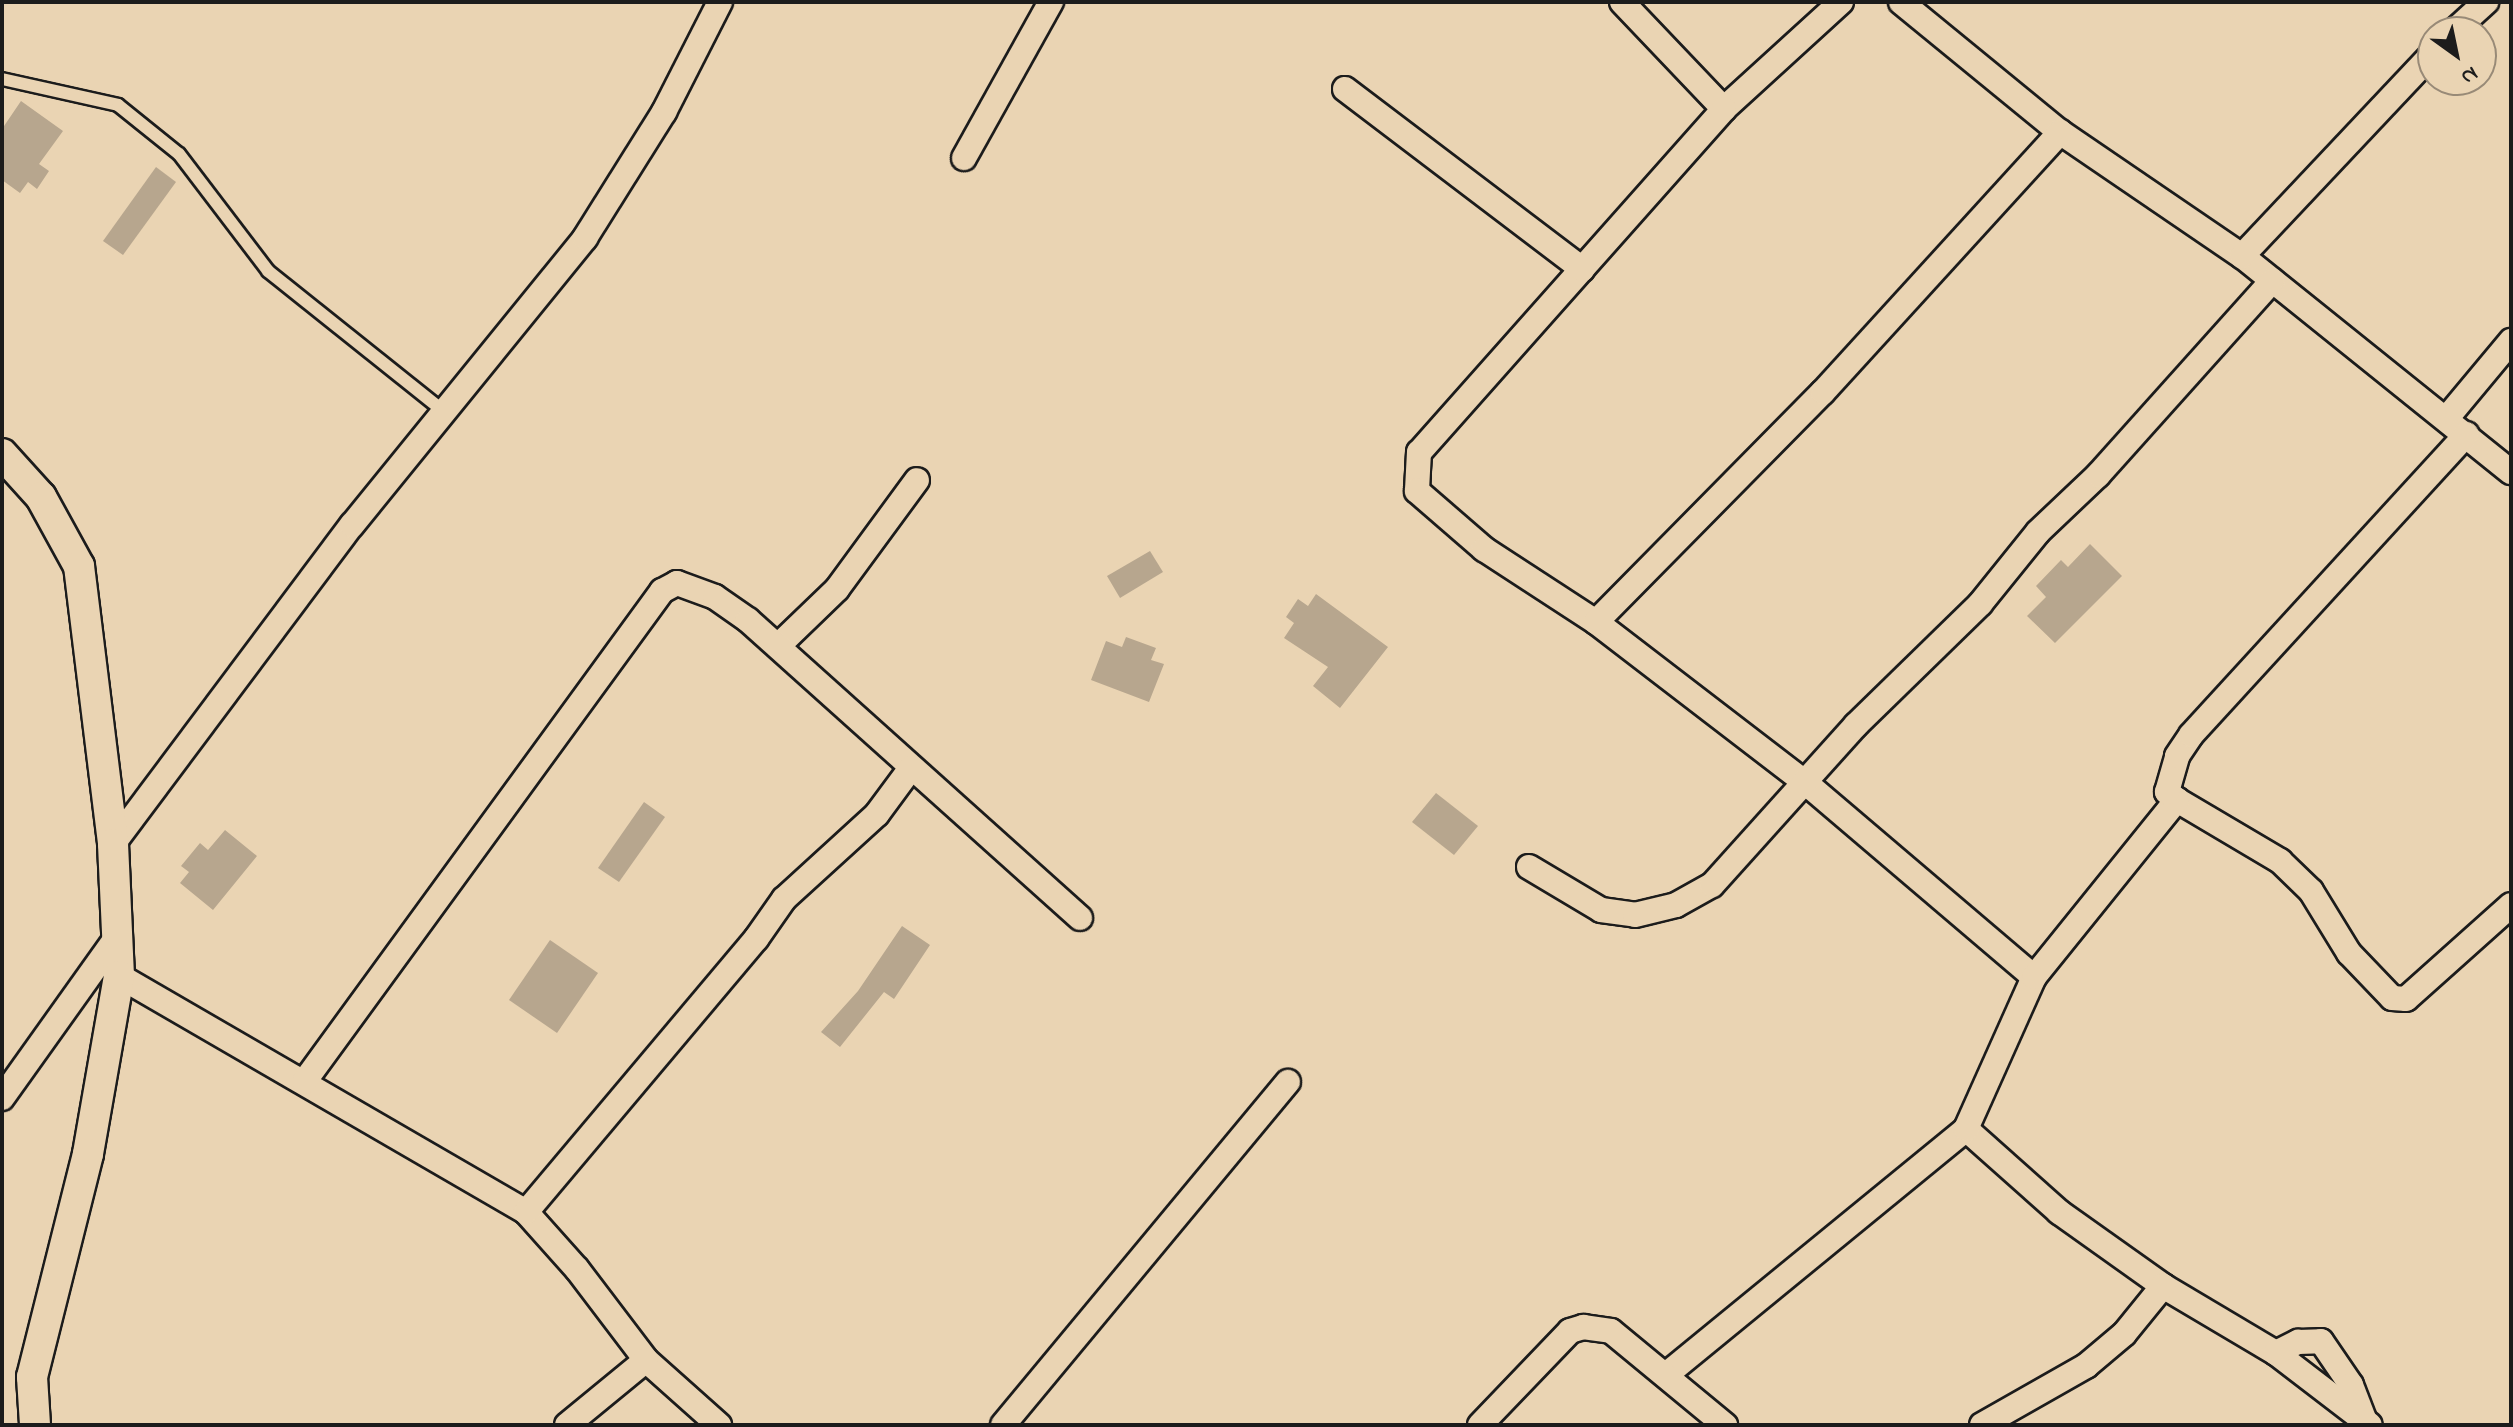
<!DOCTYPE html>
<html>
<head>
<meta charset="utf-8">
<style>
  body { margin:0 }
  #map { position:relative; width:2513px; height:1427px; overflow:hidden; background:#ead4b3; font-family:"Indie Flower",sans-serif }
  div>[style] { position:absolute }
  .building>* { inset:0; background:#b7a68e }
  .roads { filter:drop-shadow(2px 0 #1c1c1c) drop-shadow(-2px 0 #1c1c1c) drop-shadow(0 2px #1c1c1c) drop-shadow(0 -2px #1c1c1c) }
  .service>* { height:12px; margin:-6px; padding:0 6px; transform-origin:6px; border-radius:6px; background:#ead4b3 }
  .minor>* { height:24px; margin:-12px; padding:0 12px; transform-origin:12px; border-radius:12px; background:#ead4b3 }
  .tertiary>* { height:30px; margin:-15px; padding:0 15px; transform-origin:15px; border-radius:15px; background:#ead4b3 }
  span { translate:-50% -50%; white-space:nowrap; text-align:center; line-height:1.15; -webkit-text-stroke:7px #ead4b3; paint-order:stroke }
  .frame { position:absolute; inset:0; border:4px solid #1c1c1c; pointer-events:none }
  .north { position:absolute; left:2417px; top:16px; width:80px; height:80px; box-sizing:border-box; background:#ead4b3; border:2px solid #988a77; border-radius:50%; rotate:147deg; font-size:22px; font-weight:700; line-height:32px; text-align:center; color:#1c1c1c }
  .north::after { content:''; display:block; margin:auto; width:28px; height:36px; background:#1c1c1c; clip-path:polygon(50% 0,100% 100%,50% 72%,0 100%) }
</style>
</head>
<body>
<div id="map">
  <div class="building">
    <div style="clip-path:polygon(21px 101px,63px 131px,39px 164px,49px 171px,37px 189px,28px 182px,20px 193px,2px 180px,2px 129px)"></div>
    <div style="clip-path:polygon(156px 167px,176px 182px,123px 255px,103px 241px)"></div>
    <div style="clip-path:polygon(2090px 544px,2122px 576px,2055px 643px,2027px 616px,2046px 597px,2036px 586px,2061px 560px,2068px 567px)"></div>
    <div style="clip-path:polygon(1150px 551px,1163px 572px,1120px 598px,1107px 576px)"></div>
    <div style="clip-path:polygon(1316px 594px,1388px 647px,1340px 708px,1313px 686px,1328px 667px,1284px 638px,1294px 623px,1286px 617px,1298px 599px,1308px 606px)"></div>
    <div style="clip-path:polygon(1126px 637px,1156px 648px,1151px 660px,1164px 664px,1149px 702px,1091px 680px,1106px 641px,1122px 647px)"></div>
    <div style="clip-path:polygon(1436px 793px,1478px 826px,1454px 855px,1412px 822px)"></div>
    <div style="clip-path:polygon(644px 802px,665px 817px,619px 882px,598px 868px)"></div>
    <div style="clip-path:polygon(225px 830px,257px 856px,213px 910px,180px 883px,189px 872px,181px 866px,200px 843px,208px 850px)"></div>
    <div style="clip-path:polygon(902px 926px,930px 945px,894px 999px,884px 992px,840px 1047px,821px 1032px,858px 991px)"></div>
    <div style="clip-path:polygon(550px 940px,598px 973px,557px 1033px,509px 1000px)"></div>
  </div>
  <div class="roads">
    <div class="service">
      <div style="left:2px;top:79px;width:119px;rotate:12.6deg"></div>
      <div style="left:118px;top:105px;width:78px;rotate:38.8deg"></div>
      <div style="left:179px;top:154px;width:147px;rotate:52.7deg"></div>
      <div style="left:268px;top:271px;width:228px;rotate:38.6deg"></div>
    </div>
    <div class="minor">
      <div style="left:1622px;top:2px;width:148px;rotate:46.4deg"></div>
      <div style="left:1841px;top:2px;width:159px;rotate:137.6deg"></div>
      <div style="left:1724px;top:109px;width:459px;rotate:131.6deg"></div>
      <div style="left:1419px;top:452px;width:39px;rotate:93deg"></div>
      <div style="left:1417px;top:491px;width:89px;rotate:40.9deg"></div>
      <div style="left:1484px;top:549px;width:134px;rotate:33.1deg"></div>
      <div style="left:1596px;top:622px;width:266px;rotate:37.5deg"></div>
      <div style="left:1807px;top:784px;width:298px;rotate:40.4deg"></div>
      <div style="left:1901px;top:2px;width:205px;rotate:39.3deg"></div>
      <div style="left:2060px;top:132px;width:220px;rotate:34.3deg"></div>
      <div style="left:2242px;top:256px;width:345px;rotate:38.8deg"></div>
      <div style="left:2453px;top:32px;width:45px;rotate:-42.3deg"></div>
      <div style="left:1345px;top:89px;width:298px;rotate:37.2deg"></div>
      <div style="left:964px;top:158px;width:179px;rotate:-60.9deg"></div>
      <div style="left:2242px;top:256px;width:279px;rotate:-46.7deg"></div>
      <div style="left:2446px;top:419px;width:102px;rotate:-50.2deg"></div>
      <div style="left:1596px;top:622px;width:323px;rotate:-45.4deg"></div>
      <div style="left:1823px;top:392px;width:352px;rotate:-47.6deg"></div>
      <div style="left:778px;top:646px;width:82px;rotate:-44deg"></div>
      <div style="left:837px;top:589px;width:135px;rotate:-53.7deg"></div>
      <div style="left:2177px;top:800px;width:120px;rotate:30.6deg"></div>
      <div style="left:2280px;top:861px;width:43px;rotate:44.1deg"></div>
      <div style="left:2311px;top:891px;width:73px;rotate:58.5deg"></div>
      <div style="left:2349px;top:953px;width:62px;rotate:46.3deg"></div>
      <div style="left:2392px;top:998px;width:14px;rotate:4deg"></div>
      <div style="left:2406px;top:999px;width:141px;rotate:-41.8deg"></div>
      <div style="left:113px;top:844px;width:399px;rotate:-53.2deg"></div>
      <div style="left:352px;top:525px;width:370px;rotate:-50.9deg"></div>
      <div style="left:585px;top:238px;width:149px;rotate:-57.9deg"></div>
      <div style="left:664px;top:112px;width:123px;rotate:-63deg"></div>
      <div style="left:1529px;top:867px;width:84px;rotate:30.8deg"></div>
      <div style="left:1601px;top:910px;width:34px;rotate:8deg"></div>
      <div style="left:1635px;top:915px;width:42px;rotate:-13.7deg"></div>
      <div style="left:1676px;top:905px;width:41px;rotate:-29.1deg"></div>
      <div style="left:1712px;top:885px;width:215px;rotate:-48deg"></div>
      <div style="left:1856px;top:725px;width:173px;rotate:-44.3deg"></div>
      <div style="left:1980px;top:604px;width:92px;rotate:-51.1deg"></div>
      <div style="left:2038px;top:532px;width:83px;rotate:-43.5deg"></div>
      <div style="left:2098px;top:475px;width:261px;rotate:-48.1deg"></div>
      <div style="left:119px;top:976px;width:470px;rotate:30.1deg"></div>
      <div style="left:526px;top:1212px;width:76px;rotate:48.2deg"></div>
      <div style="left:577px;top:1269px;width:114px;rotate:52.8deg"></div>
      <div style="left:646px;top:1360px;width:98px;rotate:41.7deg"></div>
      <div style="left:304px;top:1082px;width:608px;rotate:-53.9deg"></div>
      <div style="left:662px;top:591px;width:17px;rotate:-28deg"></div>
      <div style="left:677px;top:583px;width:40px;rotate:20.2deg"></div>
      <div style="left:715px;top:597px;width:40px;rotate:34.9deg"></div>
      <div style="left:748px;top:620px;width:446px;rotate:41.9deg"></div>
      <div style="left:2px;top:1098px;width:196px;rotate:-54.5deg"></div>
      <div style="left:1966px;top:1129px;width:125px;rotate:41.7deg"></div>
      <div style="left:2059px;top:1212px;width:128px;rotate:35.4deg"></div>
      <div style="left:2163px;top:1286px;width:131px;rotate:30.7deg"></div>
      <div style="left:2276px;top:1353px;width:118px;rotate:37.5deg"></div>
      <div style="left:526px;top:1212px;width:357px;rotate:-49.9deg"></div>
      <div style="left:756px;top:939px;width:49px;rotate:-55deg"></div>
      <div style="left:784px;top:899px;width:126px;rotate:-42.4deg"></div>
      <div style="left:877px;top:814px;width:57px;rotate:-53.5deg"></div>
      <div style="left:2276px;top:1353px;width:25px;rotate:-27deg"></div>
      <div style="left:2298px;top:1342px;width:23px;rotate:-2deg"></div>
      <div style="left:2321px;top:1341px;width:53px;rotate:55.7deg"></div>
      <div style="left:2351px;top:1385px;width:36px;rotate:69deg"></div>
      <div style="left:1667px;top:1374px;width:387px;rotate:-39.3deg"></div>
      <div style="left:1966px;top:1129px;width:167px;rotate:-65.9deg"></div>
      <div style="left:2034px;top:977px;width:228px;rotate:-51.1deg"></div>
      <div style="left:2177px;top:800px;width:13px;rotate:-141deg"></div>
      <div style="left:2167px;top:792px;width:37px;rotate:-74deg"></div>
      <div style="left:2177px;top:756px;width:25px;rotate:-56deg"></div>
      <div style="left:2191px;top:735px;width:408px;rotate:-47.5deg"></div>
      <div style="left:567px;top:1425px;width:102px;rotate:-39.4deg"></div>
      <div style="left:1003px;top:1425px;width:446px;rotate:-50.3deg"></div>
      <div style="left:1480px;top:1425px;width:130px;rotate:-46.2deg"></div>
      <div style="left:1570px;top:1331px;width:14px;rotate:-17deg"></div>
      <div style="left:1583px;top:1327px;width:28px;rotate:8deg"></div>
      <div style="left:1611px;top:1331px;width:148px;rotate:39.5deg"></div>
      <div style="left:1982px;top:1425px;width:120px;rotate:-29.6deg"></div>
      <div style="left:2086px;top:1366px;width:50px;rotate:-40.1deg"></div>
      <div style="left:2124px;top:1334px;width:62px;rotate:-50.9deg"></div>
    </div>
    <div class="tertiary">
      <div style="left:2px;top:454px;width:58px;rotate:47.8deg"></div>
      <div style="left:41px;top:497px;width:79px;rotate:61.2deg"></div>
      <div style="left:79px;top:566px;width:280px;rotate:83deg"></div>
      <div style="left:113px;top:844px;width:132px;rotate:87.4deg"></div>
      <div style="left:119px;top:976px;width:181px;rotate:99.9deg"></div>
      <div style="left:88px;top:1154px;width:230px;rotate:104.1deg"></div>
      <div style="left:32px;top:1377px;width:48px;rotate:86.4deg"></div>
    </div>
  </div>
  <div class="frame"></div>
  <div class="north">N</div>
</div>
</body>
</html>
